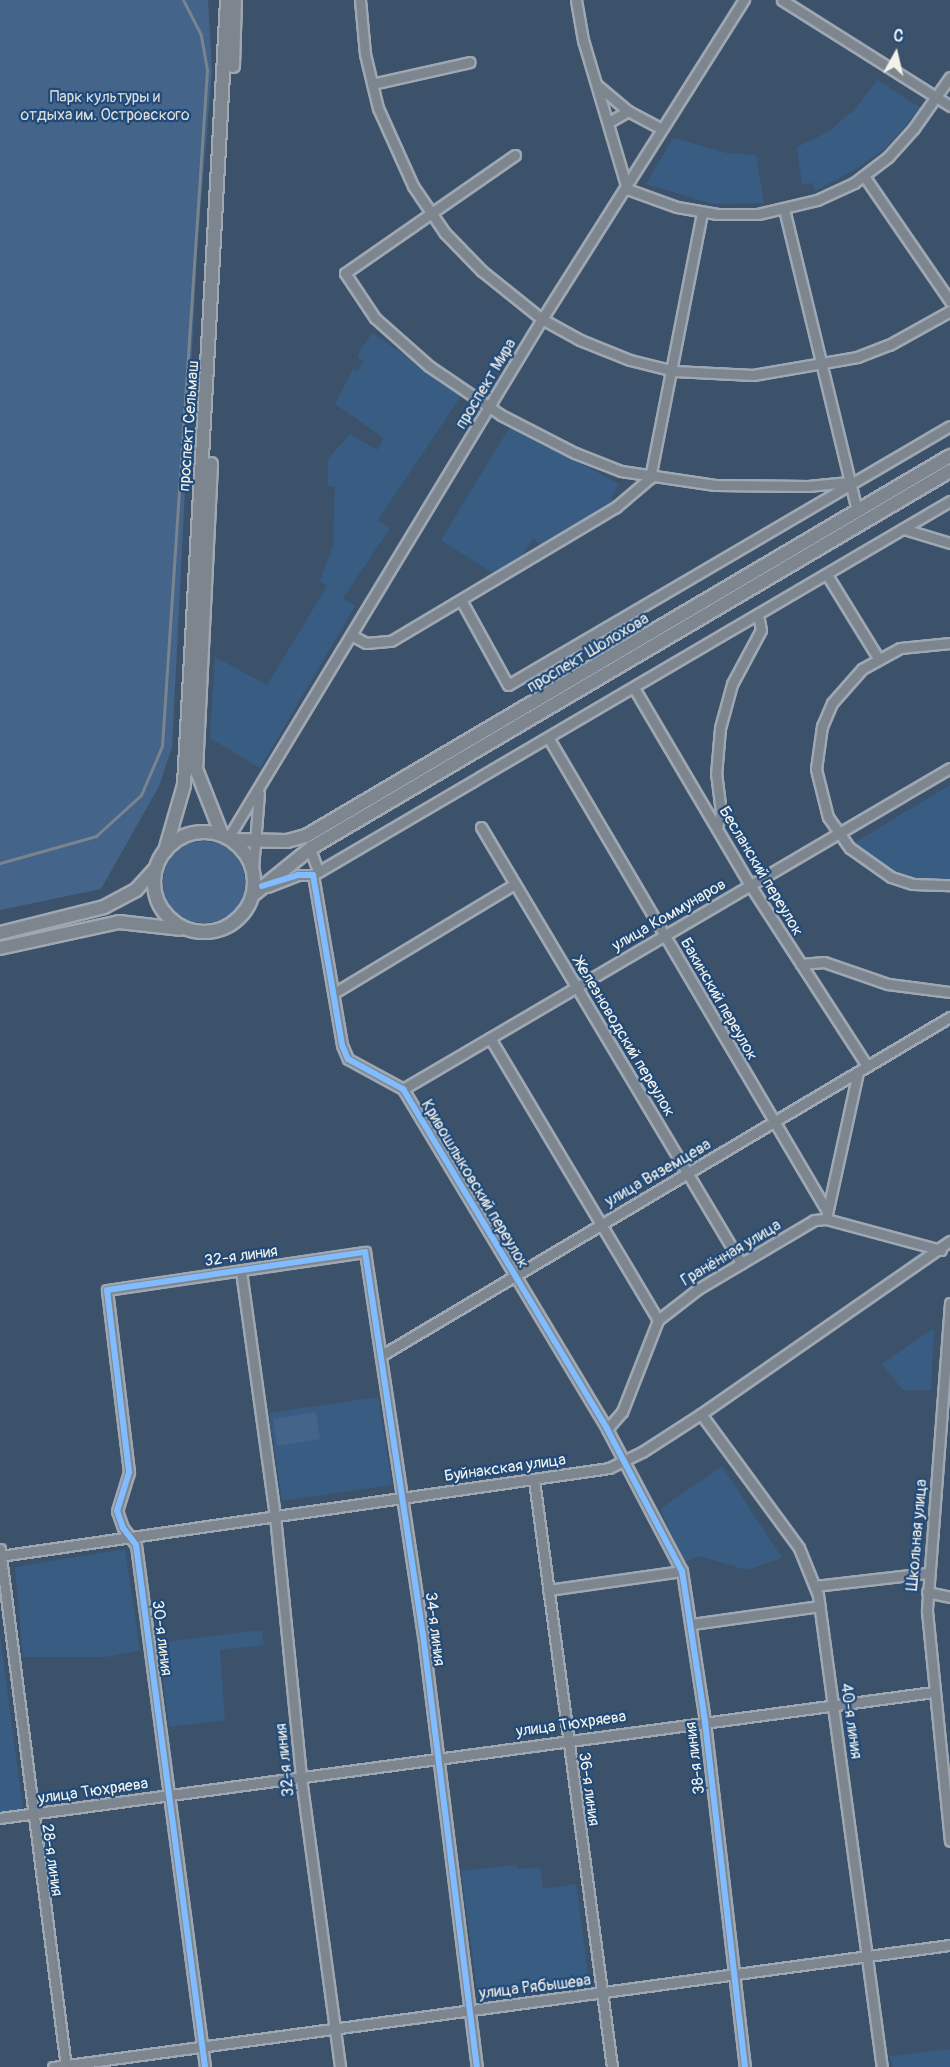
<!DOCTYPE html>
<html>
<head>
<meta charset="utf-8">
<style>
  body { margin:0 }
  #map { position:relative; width:950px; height:2067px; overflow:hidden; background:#3c526a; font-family:Pangolin,sans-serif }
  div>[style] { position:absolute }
  .built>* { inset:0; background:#385c82 }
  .green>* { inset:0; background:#446589 }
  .round { border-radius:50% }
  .roads { filter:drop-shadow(2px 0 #9fa8b2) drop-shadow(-2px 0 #9fa8b2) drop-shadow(0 2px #9fa8b2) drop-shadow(0 -2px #9fa8b2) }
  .minor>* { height:9px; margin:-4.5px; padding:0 4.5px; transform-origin:4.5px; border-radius:4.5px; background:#7d868e }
  .major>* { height:12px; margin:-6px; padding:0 6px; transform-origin:6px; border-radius:6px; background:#7d868e }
  .major>.ring { margin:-6px; padding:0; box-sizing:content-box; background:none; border:12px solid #7d868e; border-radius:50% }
  .tram>* { height:1.5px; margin:-0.75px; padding:0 0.75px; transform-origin:0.75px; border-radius:0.75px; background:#79848f }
  .rail>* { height:3px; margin:-1.5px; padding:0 1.5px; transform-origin:1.5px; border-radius:1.5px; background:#79848f }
  .cycleway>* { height:6px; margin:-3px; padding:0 3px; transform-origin:3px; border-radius:3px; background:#80bcff }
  span { translate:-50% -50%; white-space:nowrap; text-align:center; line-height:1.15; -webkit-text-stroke:4.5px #1f4a7a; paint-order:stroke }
  .park-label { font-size:16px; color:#dadcda }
  .street-label { font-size:16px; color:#f4f1e8 }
  .north { position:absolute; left:866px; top:24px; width:60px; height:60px; -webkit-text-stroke:4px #1f4a7a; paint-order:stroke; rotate:8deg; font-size:16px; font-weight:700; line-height:24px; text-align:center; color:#f4f1e8 }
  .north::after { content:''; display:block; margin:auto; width:21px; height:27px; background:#f4f1e8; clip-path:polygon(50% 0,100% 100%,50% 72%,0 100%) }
</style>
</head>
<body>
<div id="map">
  <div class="built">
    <div style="clip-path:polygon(877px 80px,921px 108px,886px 148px,857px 168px,815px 191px,813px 183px,802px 185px,797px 147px,828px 132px,854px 110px)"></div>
    <div style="clip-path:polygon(673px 138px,727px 153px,756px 155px,764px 203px,713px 204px,646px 184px)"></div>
    <div style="clip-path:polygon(372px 333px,463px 393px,378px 520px,390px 528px,343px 598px,355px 606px,260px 768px,210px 738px,215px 657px,267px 685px,327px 586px,320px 581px,333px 546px,335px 487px,328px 486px,328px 459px,350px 434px,377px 450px,384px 438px,335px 404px,353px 369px,358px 371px,363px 360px,358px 358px,359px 352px)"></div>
    <div style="clip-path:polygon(511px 425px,619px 484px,611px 498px,615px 501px,542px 546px,533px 538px,518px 562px,494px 574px,441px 540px)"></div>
    <div style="clip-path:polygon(950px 785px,950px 883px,918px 881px,894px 873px,854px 843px)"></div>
    <div style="clip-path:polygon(934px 1328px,931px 1390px,903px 1390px,882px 1364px)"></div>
    <div style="clip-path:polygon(378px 1397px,392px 1485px,282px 1501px,269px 1413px)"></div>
    <div style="clip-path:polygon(722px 1466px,782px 1558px,747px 1570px,699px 1556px,685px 1562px,660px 1509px)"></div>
    <div style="clip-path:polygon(125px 1549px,140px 1650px,105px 1657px,23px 1657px,15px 1567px)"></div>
    <div style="clip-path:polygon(262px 1630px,264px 1645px,220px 1650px,225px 1720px,169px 1727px,158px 1639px,163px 1638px,164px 1642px)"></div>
    <div style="clip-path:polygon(0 1635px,23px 1809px,0 1812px)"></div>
    <div style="clip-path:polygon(516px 1865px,518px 1869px,540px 1867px,543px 1889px,576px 1884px,589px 1979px,478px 1995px,461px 1871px)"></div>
    <div style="clip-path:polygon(950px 2049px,950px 2067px,893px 2067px,889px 2056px)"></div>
  </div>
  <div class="green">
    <div style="clip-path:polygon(0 0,208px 0,212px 70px,197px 251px,172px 747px,159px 786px,101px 889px,0 910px)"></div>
    <div class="round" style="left:163px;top:841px;width:82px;height:82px"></div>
    <div style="clip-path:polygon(316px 1412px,320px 1439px,277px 1446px,273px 1419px)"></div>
  </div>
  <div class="roads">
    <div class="minor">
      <div style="left:360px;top:0;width:54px;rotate:84.7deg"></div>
      <div style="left:365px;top:54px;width:56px;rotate:76.5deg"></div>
      <div style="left:378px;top:108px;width:85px;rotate:65.8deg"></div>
      <div style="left:413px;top:186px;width:57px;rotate:55.8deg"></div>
      <div style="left:445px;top:233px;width:53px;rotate:45.8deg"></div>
      <div style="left:482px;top:271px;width:77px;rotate:38.7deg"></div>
      <div style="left:542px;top:319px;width:43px;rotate:28.9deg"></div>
      <div style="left:580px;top:340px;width:54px;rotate:21.8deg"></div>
      <div style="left:630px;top:360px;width:45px;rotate:14deg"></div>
      <div style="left:674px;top:371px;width:79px;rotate:2.9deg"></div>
      <div style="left:753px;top:375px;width:106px;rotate:-9.8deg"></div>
      <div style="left:857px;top:357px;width:34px;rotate:-21deg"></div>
      <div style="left:889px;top:345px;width:70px;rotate:-29.1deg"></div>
      <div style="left:576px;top:0;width:41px;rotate:80.1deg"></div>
      <div style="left:583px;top:40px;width:155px;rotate:73.5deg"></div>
      <div style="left:782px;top:0;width:199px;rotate:32.2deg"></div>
      <div style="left:372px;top:84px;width:100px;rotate:-12.7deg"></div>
      <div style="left:597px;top:85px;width:40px;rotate:40deg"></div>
      <div style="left:628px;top:111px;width:38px;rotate:28deg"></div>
      <div style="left:609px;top:122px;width:22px;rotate:-30deg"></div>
      <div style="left:515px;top:155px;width:207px;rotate:145.2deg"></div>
      <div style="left:345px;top:273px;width:54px;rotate:56.3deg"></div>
      <div style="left:375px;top:318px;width:72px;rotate:41.6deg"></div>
      <div style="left:429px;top:366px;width:87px;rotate:34.2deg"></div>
      <div style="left:501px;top:415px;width:83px;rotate:27.2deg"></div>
      <div style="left:575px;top:453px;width:49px;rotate:21.4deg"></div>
      <div style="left:621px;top:471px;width:95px;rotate:8.5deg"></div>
      <div style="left:715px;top:485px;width:93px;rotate:0.6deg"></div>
      <div style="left:808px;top:486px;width:41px;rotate:-5.6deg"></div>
      <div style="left:864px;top:176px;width:152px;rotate:55.5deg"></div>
      <div style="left:627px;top:189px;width:53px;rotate:19.8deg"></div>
      <div style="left:677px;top:207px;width:41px;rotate:9.9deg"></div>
      <div style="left:717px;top:214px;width:41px"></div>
      <div style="left:758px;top:214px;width:61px;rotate:-13.3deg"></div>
      <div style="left:817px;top:200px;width:41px;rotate:-24.7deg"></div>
      <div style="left:854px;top:183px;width:43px;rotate:-37.4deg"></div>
      <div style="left:888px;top:157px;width:39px;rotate:-48deg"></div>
      <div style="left:914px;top:128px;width:62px;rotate:-54.8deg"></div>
      <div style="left:784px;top:209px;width:311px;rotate:76.4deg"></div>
      <div style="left:904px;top:529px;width:48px;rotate:16.9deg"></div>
      <div style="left:827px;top:575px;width:97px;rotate:58.4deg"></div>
      <div style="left:461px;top:600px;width:97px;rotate:61.1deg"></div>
      <div style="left:508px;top:685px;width:512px;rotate:-30.37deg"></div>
      <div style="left:351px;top:635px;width:17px;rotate:28deg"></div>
      <div style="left:366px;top:643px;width:25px;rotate:-5deg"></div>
      <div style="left:391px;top:641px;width:262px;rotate:-30.8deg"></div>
      <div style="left:616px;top:507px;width:45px;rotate:-40.5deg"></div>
      <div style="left:650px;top:478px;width:271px;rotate:-78.9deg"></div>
      <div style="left:950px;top:643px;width:50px;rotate:174.3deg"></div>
      <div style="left:900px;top:648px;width:43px;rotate:151.1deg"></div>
      <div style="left:862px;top:669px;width:45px;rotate:131.4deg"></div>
      <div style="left:832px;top:703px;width:25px;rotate:113deg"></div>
      <div style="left:822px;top:726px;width:43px;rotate:97.9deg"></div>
      <div style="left:816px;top:769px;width:49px;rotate:76deg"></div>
      <div style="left:828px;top:817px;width:38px;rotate:55deg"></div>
      <div style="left:850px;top:848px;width:50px;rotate:35.3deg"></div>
      <div style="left:891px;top:877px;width:23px;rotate:18deg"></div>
      <div style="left:913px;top:884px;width:37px;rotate:2deg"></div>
      <div style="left:634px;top:688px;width:229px;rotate:59.5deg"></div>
      <div style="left:750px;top:885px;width:216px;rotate:57.1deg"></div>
      <div style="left:549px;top:739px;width:548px;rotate:59.5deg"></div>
      <div style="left:481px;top:827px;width:508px;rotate:59.19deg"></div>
      <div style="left:717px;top:827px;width:15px;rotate:-74deg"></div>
      <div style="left:721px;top:813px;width:38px;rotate:-97deg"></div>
      <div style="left:716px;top:775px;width:47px;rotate:-85.1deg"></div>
      <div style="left:720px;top:728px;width:46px;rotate:-74.7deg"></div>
      <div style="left:732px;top:684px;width:61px;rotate:-61.8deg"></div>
      <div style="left:761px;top:630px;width:16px;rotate:-101deg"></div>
      <div style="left:228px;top:838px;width:607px;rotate:-58.83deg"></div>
      <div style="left:542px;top:319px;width:378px;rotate:-57.7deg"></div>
      <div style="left:310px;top:849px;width:23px;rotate:70deg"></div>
      <div style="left:253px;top:869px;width:76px;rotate:-85.5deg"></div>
      <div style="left:313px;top:875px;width:739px;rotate:-30.42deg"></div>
      <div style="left:267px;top:887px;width:33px;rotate:-21deg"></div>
      <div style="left:298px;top:875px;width:15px"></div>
      <div style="left:313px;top:875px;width:172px;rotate:80.3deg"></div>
      <div style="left:342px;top:1045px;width:15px;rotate:67deg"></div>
      <div style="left:348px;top:1059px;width:63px;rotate:28.6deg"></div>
      <div style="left:403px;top:1089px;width:397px;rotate:59deg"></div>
      <div style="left:607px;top:1429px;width:161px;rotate:62.2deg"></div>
      <div style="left:682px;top:1571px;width:153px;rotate:81.3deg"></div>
      <div style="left:705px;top:1722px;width:347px;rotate:83.4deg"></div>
      <div style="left:801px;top:964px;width:23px;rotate:-5deg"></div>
      <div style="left:824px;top:962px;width:68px;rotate:19deg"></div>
      <div style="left:888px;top:984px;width:63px;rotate:7.4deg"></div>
      <div style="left:334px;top:993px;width:211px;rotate:-31.1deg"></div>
      <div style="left:490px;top:1038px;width:328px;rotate:59.2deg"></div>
      <div style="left:403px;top:1089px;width:634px;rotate:-30.41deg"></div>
      <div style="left:827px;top:1214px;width:145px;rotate:-77.7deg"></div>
      <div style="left:241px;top:1271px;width:247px;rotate:82.1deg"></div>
      <div style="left:275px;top:1516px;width:263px;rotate:84.3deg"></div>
      <div style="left:301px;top:1778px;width:292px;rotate:82.3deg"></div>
      <div style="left:950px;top:1303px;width:309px;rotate:94.3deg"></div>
      <div style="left:927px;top:1611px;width:231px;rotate:84.3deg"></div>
      <div style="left:382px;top:1355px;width:661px;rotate:-30.76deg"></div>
      <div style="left:701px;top:1414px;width:166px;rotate:53.8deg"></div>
      <div style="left:799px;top:1548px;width:51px;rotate:68deg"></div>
      <div style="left:818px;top:1595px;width:476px;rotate:82.3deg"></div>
      <div style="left:607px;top:1429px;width:23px;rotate:-49deg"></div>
      <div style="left:622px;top:1412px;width:99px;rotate:-68.6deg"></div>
      <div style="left:658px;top:1320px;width:51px;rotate:-37.8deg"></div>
      <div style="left:698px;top:1289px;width:135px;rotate:-30.7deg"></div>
      <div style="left:814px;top:1220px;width:12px;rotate:-5deg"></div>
      <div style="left:826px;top:1219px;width:119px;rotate:15.1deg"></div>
      <div style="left:534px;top:1480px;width:592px;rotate:82.43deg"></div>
      <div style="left:0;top:1549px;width:522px;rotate:82.74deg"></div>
      <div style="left:0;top:1556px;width:615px;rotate:-8.22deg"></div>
      <div style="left:609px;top:1468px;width:37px;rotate:-26deg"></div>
      <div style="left:642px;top:1452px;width:70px;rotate:-32.8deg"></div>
      <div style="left:701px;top:1414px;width:303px;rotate:-34.8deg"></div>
      <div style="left:815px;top:1586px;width:113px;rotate:-6.6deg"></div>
      <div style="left:548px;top:1590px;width:135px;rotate:-8.1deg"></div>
      <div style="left:927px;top:1592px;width:24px;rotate:12deg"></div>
      <div style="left:692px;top:1624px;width:129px;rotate:-8deg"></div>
      <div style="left:0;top:1818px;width:941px;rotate:-7.69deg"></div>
      <div style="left:53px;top:2067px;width:905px;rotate:-7.75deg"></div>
      <div style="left:205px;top:2067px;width:527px;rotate:-97.53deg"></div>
      <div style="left:136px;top:1545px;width:21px;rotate:-127deg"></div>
      <div style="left:123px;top:1528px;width:18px;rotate:-109deg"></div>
      <div style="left:117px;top:1511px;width:41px;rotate:-72.9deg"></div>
      <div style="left:129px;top:1472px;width:183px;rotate:-96.9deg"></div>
      <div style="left:107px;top:1290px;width:261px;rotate:-8.4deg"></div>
      <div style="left:365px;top:1252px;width:387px;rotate:81.4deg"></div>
      <div style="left:423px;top:1635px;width:435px;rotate:82.9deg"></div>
    </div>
    <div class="major">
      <div style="left:233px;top:66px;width:66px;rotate:-88.3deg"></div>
      <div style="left:211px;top:464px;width:305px;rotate:92.8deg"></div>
      <div style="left:196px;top:769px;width:71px;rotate:68.5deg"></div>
      <div class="ring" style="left:154px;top:832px;width:88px;height:88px"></div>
      <div style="left:232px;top:840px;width:55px;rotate:1deg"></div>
      <div style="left:287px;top:841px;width:20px;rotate:-15deg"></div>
      <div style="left:306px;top:836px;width:748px;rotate:-30.54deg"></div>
      <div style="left:165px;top:851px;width:69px;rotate:-73.9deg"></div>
      <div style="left:184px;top:785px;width:786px;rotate:-86.86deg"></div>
      <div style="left:253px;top:895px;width:75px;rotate:-39deg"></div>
      <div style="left:311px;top:848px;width:742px;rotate:-30.54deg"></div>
      <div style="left:0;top:933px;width:107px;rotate:-14deg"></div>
      <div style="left:104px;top:907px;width:36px;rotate:-28deg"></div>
      <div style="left:136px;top:890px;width:27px;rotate:-48deg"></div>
      <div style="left:0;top:948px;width:122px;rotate:-12.3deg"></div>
      <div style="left:119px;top:922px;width:61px;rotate:6.5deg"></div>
    </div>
  </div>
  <div class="tram">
    <div style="left:0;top:1565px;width:12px;rotate:59deg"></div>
    <div style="left:6px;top:1575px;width:496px;rotate:82.6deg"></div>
  </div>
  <div class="rail">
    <div style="left:0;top:863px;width:100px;rotate:-15.7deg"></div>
    <div style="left:96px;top:836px;width:61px;rotate:-42.3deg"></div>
    <div style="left:141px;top:795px;width:53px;rotate:-66.8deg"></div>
    <div style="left:162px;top:746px;width:677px;rotate:-86.19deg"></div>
    <div style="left:207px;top:70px;width:36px;rotate:-100deg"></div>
    <div style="left:201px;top:35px;width:39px;rotate:-117deg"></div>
  </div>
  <div class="cycleway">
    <div style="left:262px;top:886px;width:38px;rotate:-17deg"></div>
    <div style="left:298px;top:875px;width:15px"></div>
    <div style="left:313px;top:875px;width:172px;rotate:80.3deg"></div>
    <div style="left:342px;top:1045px;width:15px;rotate:67deg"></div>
    <div style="left:348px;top:1059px;width:63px;rotate:28.6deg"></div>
    <div style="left:403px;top:1089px;width:397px;rotate:59deg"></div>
    <div style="left:607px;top:1429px;width:161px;rotate:62.2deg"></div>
    <div style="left:682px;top:1571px;width:153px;rotate:81.3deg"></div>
    <div style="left:705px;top:1722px;width:347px;rotate:83.4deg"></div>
    <div style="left:205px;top:2067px;width:527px;rotate:-97.53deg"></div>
    <div style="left:136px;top:1545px;width:21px;rotate:-127deg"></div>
    <div style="left:123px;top:1528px;width:18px;rotate:-109deg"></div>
    <div style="left:117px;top:1511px;width:41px;rotate:-72.9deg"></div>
    <div style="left:129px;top:1472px;width:183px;rotate:-96.9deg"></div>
    <div style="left:107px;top:1290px;width:261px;rotate:-8.4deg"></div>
    <div style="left:365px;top:1252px;width:387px;rotate:81.4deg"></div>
    <div style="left:423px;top:1635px;width:435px;rotate:82.9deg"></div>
  </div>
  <div class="park-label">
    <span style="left:105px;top:106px">Парк культуры и<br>отдыха им. Островского</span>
  </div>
  <div class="street-label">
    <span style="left:486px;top:384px;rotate:-59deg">проспект Мира</span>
    <span style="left:189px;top:426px;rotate:-86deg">проспект Сельмаш</span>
    <span style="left:588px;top:653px;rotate:-31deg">проспект Шолохова</span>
    <span style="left:761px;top:871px;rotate:59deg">Бесланский переулок</span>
    <span style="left:669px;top:915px;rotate:-30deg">улица Коммунаров</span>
    <span style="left:719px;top:999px;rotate:60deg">Бакинский переулок</span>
    <span style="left:624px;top:1037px;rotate:59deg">Железноводский переулок</span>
    <span style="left:658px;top:1173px;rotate:-30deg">улица Вяземцева</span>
    <span style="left:475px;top:1184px;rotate:59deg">Кривошлыковский переулок</span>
    <span style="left:731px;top:1253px;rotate:-31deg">Гранённая улица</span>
    <span style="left:241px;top:1256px;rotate:-8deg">32-я линия</span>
    <span style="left:505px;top:1468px;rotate:-8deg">Буйнакская улица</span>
    <span style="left:917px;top:1535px;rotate:-85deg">Школьная улица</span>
    <span style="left:435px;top:1629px;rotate:83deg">34-я линия</span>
    <span style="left:162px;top:1638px;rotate:83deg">30-я линия</span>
    <span style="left:851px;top:1721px;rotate:82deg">40-я линия</span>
    <span style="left:571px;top:1724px;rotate:-8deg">улица Тюхряева</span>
    <span style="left:695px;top:1758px;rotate:-97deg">38-я линия</span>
    <span style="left:285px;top:1760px;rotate:-96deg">32-я линия</span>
    <span style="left:589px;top:1789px;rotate:82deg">36-я линия</span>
    <span style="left:93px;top:1791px;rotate:-8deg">улица Тюхряева</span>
    <span style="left:52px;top:1860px;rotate:82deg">28-я линия</span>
    <span style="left:535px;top:1987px;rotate:-7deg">улица Рябышева</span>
  </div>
  <div class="north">С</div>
</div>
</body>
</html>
